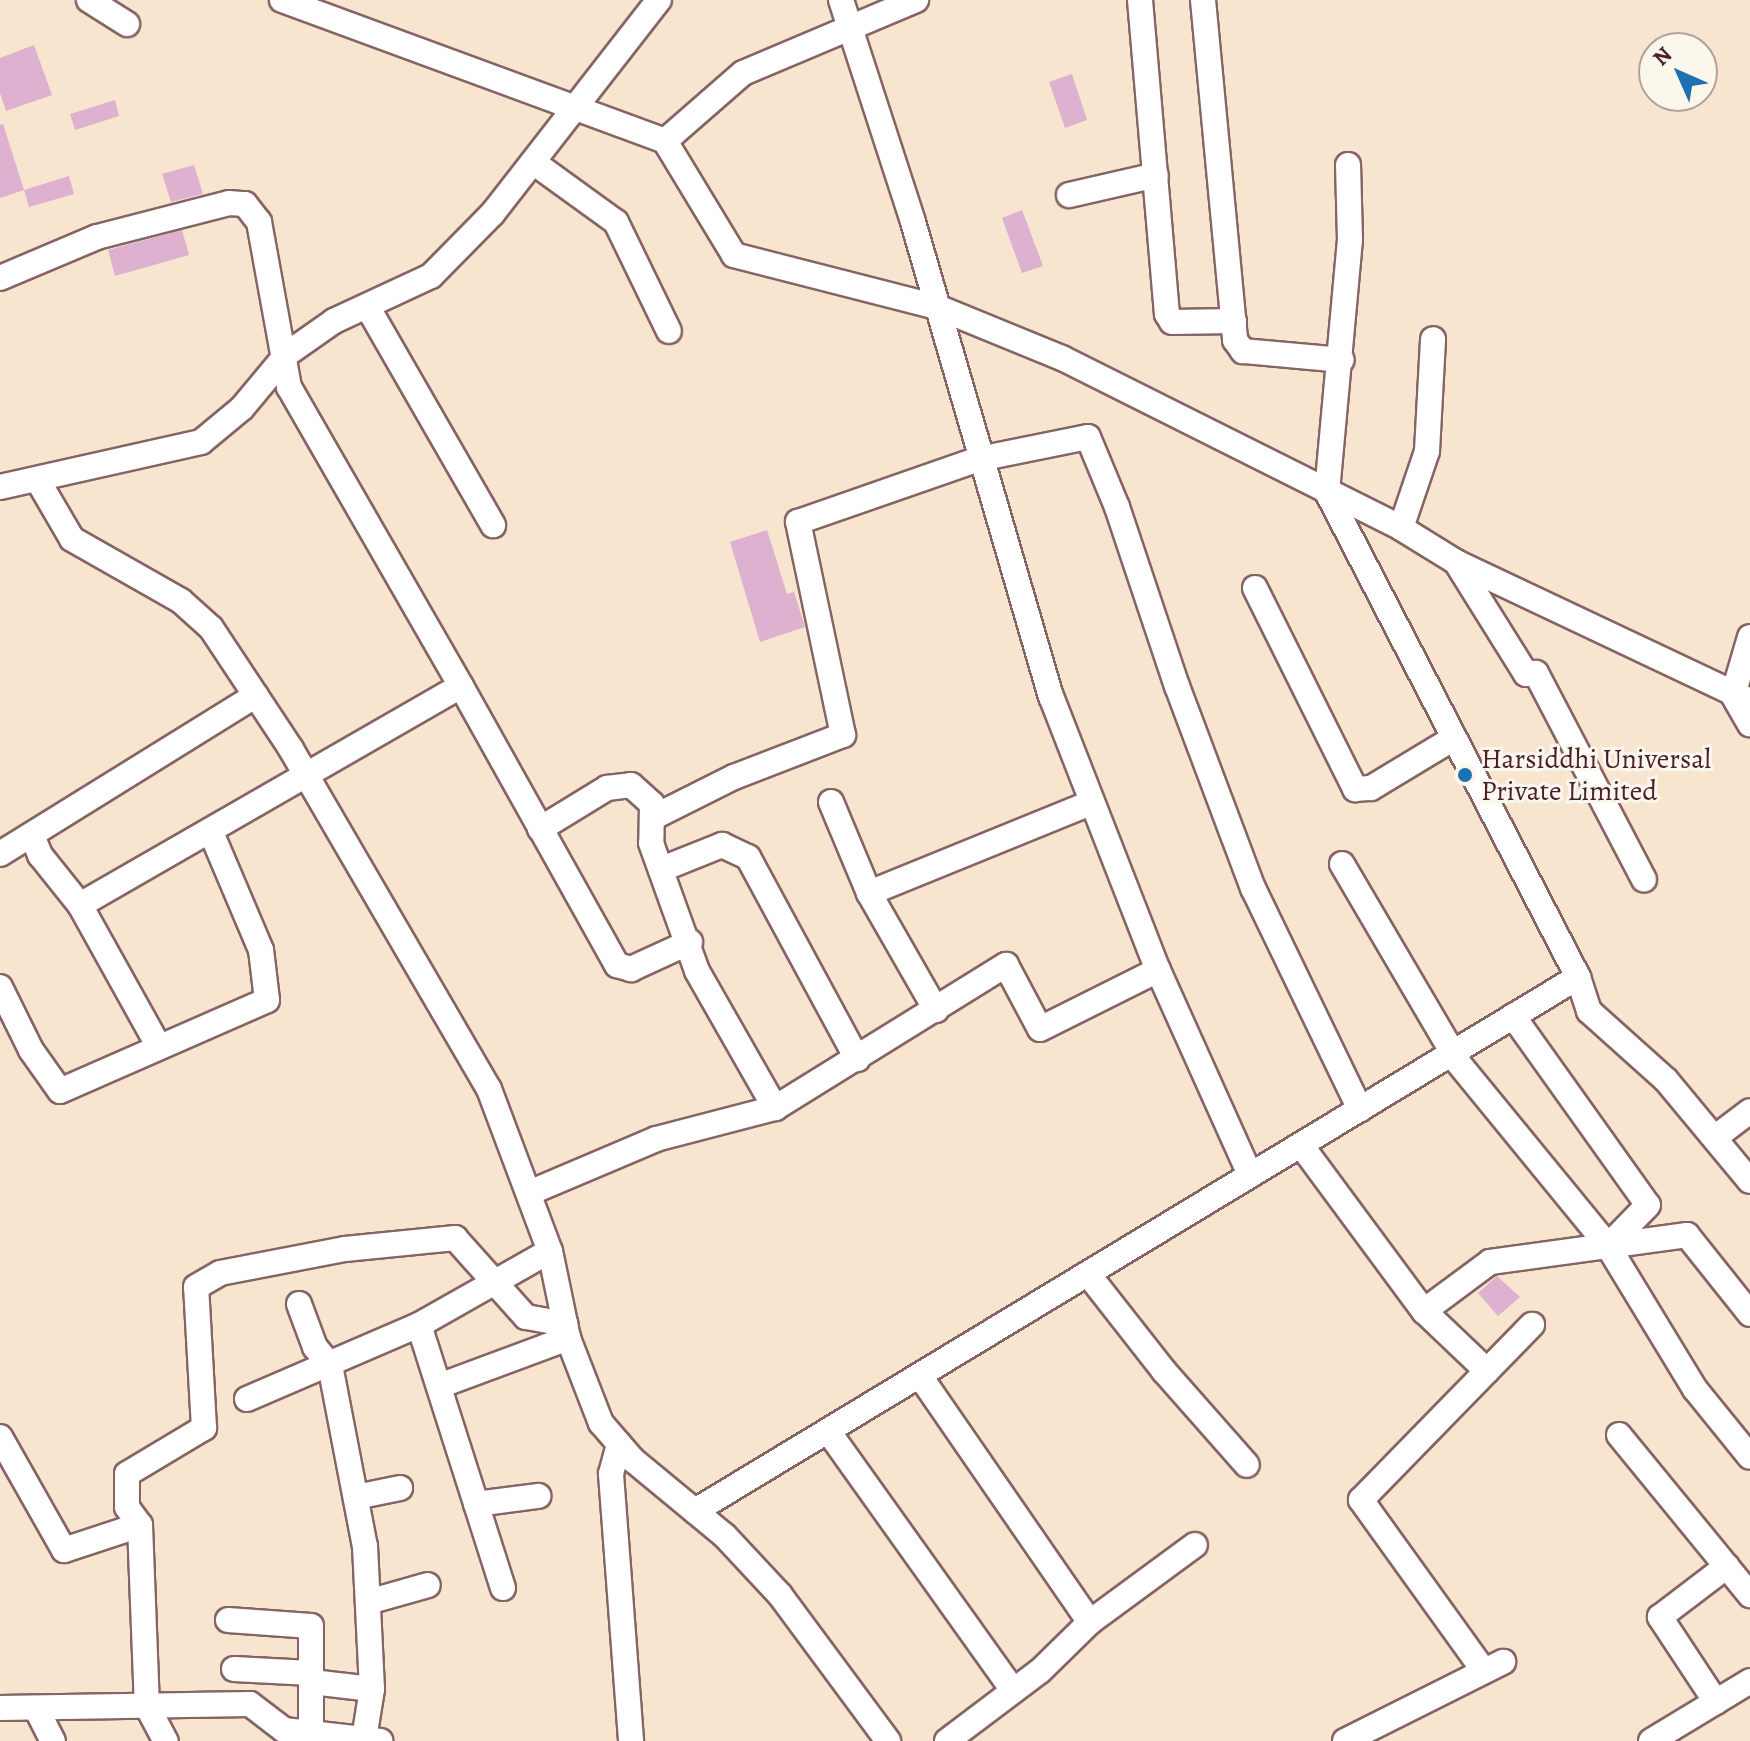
<!DOCTYPE html>
<html>
<head>
<meta charset="utf-8">
<style>
  body { margin:0 }
  #map { position:relative; width:1750px; height:1741px; overflow:hidden; background:#f7e5cf; font-family:Alegreya,serif }
  div>[style] { position:absolute }
  .building>* { inset:0; background:#ddb1cf }
  .roads { filter:drop-shadow(2px 0 #876464) drop-shadow(-2px 0 #876464) drop-shadow(0 2px #876464) drop-shadow(0 -2px #876464) }
  .minor>* { height:24px; margin:-12px; padding:0 12px; transform-origin:12px; border-radius:12px; background:#fff }
  .dots>* { width:22px; height:22px; translate:-50% -50%; box-sizing:border-box; border:4px solid #fbf7ec; border-radius:50% }
  span { translate:-50% -50%; white-space:nowrap; text-align:center; line-height:1.15; -webkit-text-stroke:6px #fbf7ec; paint-order:stroke }
  .poi-label { font-size:28px; color:#4a1f2b }
  .left { translate:0 -50%; text-align:left }
  .north { position:absolute; left:1638px; top:32px; width:80px; height:80px; box-sizing:border-box; background:#fbf7ec; border:2px solid #b4a19f; border-radius:50%; rotate:315deg; font-size:22px; font-weight:700; line-height:32px; text-align:center; color:#4a1f2b }
  .north::after { content:''; display:block; margin:auto; width:28px; height:36px; background:#1f6fb2; clip-path:polygon(50% 0,100% 100%,50% 72%,0 100%) }
</style>
</head>
<body>
<div id="map">
  <div class="building">
    <div style="clip-path:polygon(34px 45px,52px 95px,6px 111px,0 93px,0 58px)"></div>
    <div style="clip-path:polygon(1072px 74px,1087px 120px,1065px 128px,1049px 82px)"></div>
    <div style="clip-path:polygon(115px 100px,119px 116px,75px 130px,70px 114px)"></div>
    <div style="clip-path:polygon(3px 124px,24px 190px,0 198px,0 125px)"></div>
    <div style="clip-path:polygon(194px 165px,203px 194px,171px 202px,162px 174px)"></div>
    <div style="clip-path:polygon(69px 176px,74px 194px,29px 207px,24px 190px)"></div>
    <div style="clip-path:polygon(1022px 210px,1043px 266px,1022px 273px,1002px 218px)"></div>
    <div style="clip-path:polygon(182px 230px,189px 255px,115px 276px,108px 250px)"></div>
    <div style="clip-path:polygon(767px 530px,787px 594px,794px 592px,805px 627px,760px 642px,730px 542px)"></div>
    <div style="clip-path:polygon(1497px 1276px,1520px 1297px,1498px 1316px,1478px 1293px)"></div>
  </div>
  <div class="roads">
    <div class="minor">
      <div style="left:89px;top:0;width:45px;rotate:32.3deg"></div>
      <div style="left:282px;top:0;width:408px;rotate:20.2deg"></div>
      <div style="left:665px;top:141px;width:133px;rotate:58.8deg"></div>
      <div style="left:734px;top:255px;width:210px;rotate:14.4deg"></div>
      <div style="left:937px;top:307px;width:135px;rotate:22.2deg"></div>
      <div style="left:1062px;top:358px;width:379px;rotate:26.6deg"></div>
      <div style="left:1401px;top:528px;width:65px;rotate:31.7deg"></div>
      <div style="left:1456px;top:562px;width:325px;rotate:25.3deg"></div>
      <div style="left:841px;top:0;width:233px;rotate:72deg"></div>
      <div style="left:913px;top:222px;width:494px;rotate:73.8deg"></div>
      <div style="left:1051px;top:696px;width:294px;rotate:68.7deg"></div>
      <div style="left:1158px;top:970px;width:225px;rotate:65.8deg"></div>
      <div style="left:1140px;top:0;width:315px;rotate:85.1deg"></div>
      <div style="left:1167px;top:314px;width:9px;rotate:58deg"></div>
      <div style="left:1172px;top:322px;width:62px;rotate:-0.9deg"></div>
      <div style="left:1203px;top:0;width:342px;rotate:84.6deg"></div>
      <div style="left:1235px;top:340px;width:14px;rotate:54deg"></div>
      <div style="left:1243px;top:351px;width:99px;rotate:5.2deg"></div>
      <div style="left:665px;top:141px;width:103px;rotate:-41.1deg"></div>
      <div style="left:743px;top:73px;width:188px;rotate:-22.9deg"></div>
      <div style="left:533px;top:162px;width:102px;rotate:35.9deg"></div>
      <div style="left:616px;top:222px;width:121px;rotate:64.1deg"></div>
      <div style="left:1069px;top:195px;width:89px;rotate:-12.9deg"></div>
      <div style="left:0;top:278px;width:105px;rotate:-22.9deg"></div>
      <div style="left:97px;top:237px;width:136px;rotate:-14.4deg"></div>
      <div style="left:229px;top:203px;width:16px;rotate:4deg"></div>
      <div style="left:245px;top:204px;width:23px;rotate:52deg"></div>
      <div style="left:259px;top:222px;width:168px;rotate:79.7deg"></div>
      <div style="left:289px;top:387px;width:345px;rotate:60.1deg"></div>
      <div style="left:367px;top:306px;width:253px;rotate:60.1deg"></div>
      <div style="left:37px;top:479px;width:69px;rotate:59.7deg"></div>
      <div style="left:72px;top:539px;width:125px;rotate:29.6deg"></div>
      <div style="left:181px;top:601px;width:40px;rotate:42deg"></div>
      <div style="left:211px;top:628px;width:145px;rotate:56.5deg"></div>
      <div style="left:291px;top:749px;width:393px;rotate:59.8deg"></div>
      <div style="left:489px;top:1089px;width:173px;rotate:69.4deg"></div>
      <div style="left:550px;top:1251px;width:89px;rotate:78.3deg"></div>
      <div style="left:568px;top:1338px;width:91px;rotate:68.8deg"></div>
      <div style="left:601px;top:1423px;width:49px;rotate:49.1deg"></div>
      <div style="left:633px;top:1460px;width:119px;rotate:39.6deg"></div>
      <div style="left:725px;top:1536px;width:81px;rotate:47deg"></div>
      <div style="left:780px;top:1595px;width:182px;rotate:53.5deg"></div>
      <div style="left:0;top:487px;width:206px;rotate:-12.6deg"></div>
      <div style="left:201px;top:442px;width:53px;rotate:-39.7deg"></div>
      <div style="left:242px;top:408px;width:70px;rotate:-50.2deg"></div>
      <div style="left:287px;top:354px;width:57px;rotate:-35.1deg"></div>
      <div style="left:334px;top:321px;width:107px;rotate:-24.9deg"></div>
      <div style="left:431px;top:276px;width:88px;rotate:-45.5deg"></div>
      <div style="left:493px;top:213px;width:270px;rotate:-52.1deg"></div>
      <div style="left:1401px;top:528px;width:81px;rotate:-71.3deg"></div>
      <div style="left:1427px;top:451px;width:112px;rotate:-86.9deg"></div>
      <div style="left:1456px;top:562px;width:132px;rotate:58deg"></div>
      <div style="left:1526px;top:674px;width:10px;rotate:-6deg"></div>
      <div style="left:1536px;top:673px;width:233px;rotate:62.4deg"></div>
      <div style="left:1255px;top:588px;width:225px;rotate:63.5deg"></div>
      <div style="left:1355px;top:789px;width:16px;rotate:-4deg"></div>
      <div style="left:1371px;top:788px;width:97px;rotate:-31.1deg"></div>
      <div style="left:1750px;top:637px;width:60px;rotate:106.3deg"></div>
      <div style="left:1733px;top:695px;width:34px;rotate:60deg"></div>
      <div style="left:831px;top:802px;width:99px;rotate:67.3deg"></div>
      <div style="left:869px;top:893px;width:135px;rotate:60.2deg"></div>
      <div style="left:652px;top:818px;width:92px;rotate:-26.6deg"></div>
      <div style="left:734px;top:777px;width:117px;rotate:-21.1deg"></div>
      <div style="left:843px;top:735px;width:218px;rotate:-101.9deg"></div>
      <div style="left:798px;top:522px;width:192px;rotate:-19.2deg"></div>
      <div style="left:979px;top:459px;width:111px;rotate:-11.4deg"></div>
      <div style="left:1088px;top:437px;width:76px;rotate:67.5deg"></div>
      <div style="left:1117px;top:507px;width:189px;rotate:71.5deg"></div>
      <div style="left:1177px;top:686px;width:216px;rotate:69.4deg"></div>
      <div style="left:1253px;top:888px;width:246px;rotate:64.2deg"></div>
      <div style="left:540px;top:829px;width:79px;rotate:-31.5deg"></div>
      <div style="left:607px;top:788px;width:24px;rotate:-7deg"></div>
      <div style="left:631px;top:785px;width:28px;rotate:42deg"></div>
      <div style="left:652px;top:804px;width:39px;rotate:91deg"></div>
      <div style="left:651px;top:843px;width:136px;rotate:70.2deg"></div>
      <div style="left:697px;top:971px;width:158px;rotate:60.3deg"></div>
      <div style="left:32px;top:835px;width:22px;rotate:68deg"></div>
      <div style="left:40px;top:855px;width:64px;rotate:51.3deg"></div>
      <div style="left:80px;top:905px;width:160px;rotate:60.9deg"></div>
      <div style="left:0;top:854px;width:301px;rotate:-31.8deg"></div>
      <div style="left:1342px;top:864px;width:219px;rotate:59.6deg"></div>
      <div style="left:662px;top:869px;width:65px;rotate:-21.8deg"></div>
      <div style="left:722px;top:845px;width:29px;rotate:25deg"></div>
      <div style="left:748px;top:857px;width:230px;rotate:61.6deg"></div>
      <div style="left:869px;top:893px;width:240px;rotate:-22.1deg"></div>
      <div style="left:80px;top:905px;width:439px;rotate:-29.9deg"></div>
      <div style="left:461px;top:686px;width:320px;rotate:60.8deg"></div>
      <div style="left:617px;top:965px;width:15px;rotate:16deg"></div>
      <div style="left:631px;top:969px;width:65px;rotate:-24.6deg"></div>
      <div style="left:1578px;top:977px;width:36px;rotate:72deg"></div>
      <div style="left:1589px;top:1011px;width:103px;rotate:41.9deg"></div>
      <div style="left:1666px;top:1080px;width:131px;rotate:50.3deg"></div>
      <div style="left:0;top:987px;width:70px;rotate:63.8deg"></div>
      <div style="left:31px;top:1050px;width:50px;rotate:54.7deg"></div>
      <div style="left:60px;top:1091px;width:226px;rotate:-23.7deg"></div>
      <div style="left:267px;top:1000px;width:50px;rotate:-96.8deg"></div>
      <div style="left:261px;top:950px;width:128px;rotate:-113deg"></div>
      <div style="left:1513px;top:1016px;width:232px;rotate:54.5deg"></div>
      <div style="left:1648px;top:1205px;width:57px;rotate:134.3deg"></div>
      <div style="left:1451px;top:1054px;width:248px;rotate:50.7deg"></div>
      <div style="left:1608px;top:1246px;width:167px;rotate:58.7deg"></div>
      <div style="left:1695px;top:1389px;width:87px;rotate:51deg"></div>
      <div style="left:1717px;top:1136px;width:41px;rotate:-37.1deg"></div>
      <div style="left:1301px;top:1145px;width:207px;rotate:53.5deg"></div>
      <div style="left:1424px;top:1311px;width:87px;rotate:43.6deg"></div>
      <div style="left:529px;top:1193px;width:138px;rotate:-23deg"></div>
      <div style="left:656px;top:1139px;width:123px;rotate:-14.6deg"></div>
      <div style="left:775px;top:1108px;width:272px;rotate:-31.8deg"></div>
      <div style="left:1006px;top:965px;width:72px;rotate:62deg"></div>
      <div style="left:1040px;top:1029px;width:132px;rotate:-26.6deg"></div>
      <div style="left:1088px;top:1274px;width:123px;rotate:51.9deg"></div>
      <div style="left:1164px;top:1371px;width:125px;rotate:48.6deg"></div>
      <div style="left:299px;top:1304px;width:46px;rotate:69.6deg"></div>
      <div style="left:315px;top:1347px;width:23px;rotate:50deg"></div>
      <div style="left:330px;top:1365px;width:184px;rotate:79.1deg"></div>
      <div style="left:365px;top:1546px;width:143px;rotate:87.2deg"></div>
      <div style="left:372px;top:1689px;width:51px;rotate:99.1deg"></div>
      <div style="left:1424px;top:1311px;width:82px;rotate:-36.6deg"></div>
      <div style="left:1490px;top:1262px;width:199px;rotate:-7.8deg"></div>
      <div style="left:1687px;top:1235px;width:101px;rotate:51.4deg"></div>
      <div style="left:920px;top:1376px;width:299px;rotate:55.4deg"></div>
      <div style="left:439px;top:1386px;width:138px;rotate:-20.4deg"></div>
      <div style="left:247px;top:1399px;width:187px;rotate:-23.3deg"></div>
      <div style="left:828px;top:1431px;width:317px;rotate:54.5deg"></div>
      <div style="left:1619px;top:1435px;width:207px;rotate:50.7deg"></div>
      <div style="left:0;top:1437px;width:130px;rotate:60.5deg"></div>
      <div style="left:64px;top:1550px;width:80px;rotate:-18.2deg"></div>
      <div style="left:140px;top:1525px;width:181px;rotate:87.8deg"></div>
      <div style="left:147px;top:1706px;width:40px;rotate:62deg"></div>
      <div style="left:619px;top:1444px;width:31px;rotate:105deg"></div>
      <div style="left:611px;top:1474px;width:268px;rotate:85.7deg"></div>
      <div style="left:356px;top:1497px;width:45px;rotate:-11.6deg"></div>
      <div style="left:476px;top:1504px;width:63px;rotate:-7.4deg"></div>
      <div style="left:695px;top:1511px;width:1032px;rotate:-31.16deg"></div>
      <div style="left:1578px;top:977px;width:546px;rotate:-117.36deg"></div>
      <div style="left:1327px;top:492px;width:253px;rotate:-84.8deg"></div>
      <div style="left:1350px;top:240px;width:75px;rotate:-91.5deg"></div>
      <div style="left:140px;top:1525px;width:22px;rotate:-126deg"></div>
      <div style="left:127px;top:1507px;width:33px;rotate:-90deg"></div>
      <div style="left:127px;top:1474px;width:90px;rotate:-30.9deg"></div>
      <div style="left:204px;top:1428px;width:141px;rotate:-93.2deg"></div>
      <div style="left:196px;top:1287px;width:28px;rotate:-30deg"></div>
      <div style="left:220px;top:1273px;width:127px;rotate:-10.9deg"></div>
      <div style="left:345px;top:1249px;width:111px;rotate:-5.7deg"></div>
      <div style="left:455px;top:1238px;width:106px;rotate:48.1deg"></div>
      <div style="left:526px;top:1317px;width:40px;rotate:10deg"></div>
      <div style="left:503px;top:1588px;width:276px;rotate:-107.7deg"></div>
      <div style="left:419px;top:1325px;width:150px;rotate:-29.5deg"></div>
      <div style="left:368px;top:1602px;width:62px;rotate:-15.8deg"></div>
      <div style="left:228px;top:1620px;width:83px;rotate:4.1deg"></div>
      <div style="left:311px;top:1626px;width:107px;rotate:90deg"></div>
      <div style="left:234px;top:1669px;width:77px;rotate:3deg"></div>
      <div style="left:1484px;top:1671px;width:211px;rotate:-125.7deg"></div>
      <div style="left:1361px;top:1500px;width:245px;rotate:-45.7deg"></div>
      <div style="left:312px;top:1682px;width:60px;rotate:6.7deg"></div>
      <div style="left:1716px;top:1702px;width:102px;rotate:-123.4deg"></div>
      <div style="left:1660px;top:1617px;width:84px;rotate:-37.3deg"></div>
      <div style="left:0;top:1708px;width:250px;rotate:-0.9deg"></div>
      <div style="left:250px;top:1704px;width:43px;rotate:37.4deg"></div>
      <div style="left:284px;top:1730px;width:97px;rotate:6.5deg"></div>
      <div style="left:36px;top:1708px;width:37px;rotate:63deg"></div>
      <div style="left:947px;top:1741px;width:116px;rotate:-37deg"></div>
      <div style="left:1040px;top:1671px;width:70px;rotate:-44.4deg"></div>
      <div style="left:1090px;top:1622px;width:130px;rotate:-36.3deg"></div>
      <div style="left:1345px;top:1741px;width:177px;rotate:-26.6deg"></div>
      <div style="left:1651px;top:1741px;width:116px;rotate:-31.2deg"></div>
    </div>
  </div>
  <div class="dots">
    <div style="left:1465px;top:775px;background:#1f6fb2"></div>
  </div>
  <div class="poi-label">
    <span class="left" style="left:1481px;top:775px">Harsiddhi Universal<br>Private Limited</span>
  </div>
  <div class="north">N</div>
</div>
</body>
</html>
